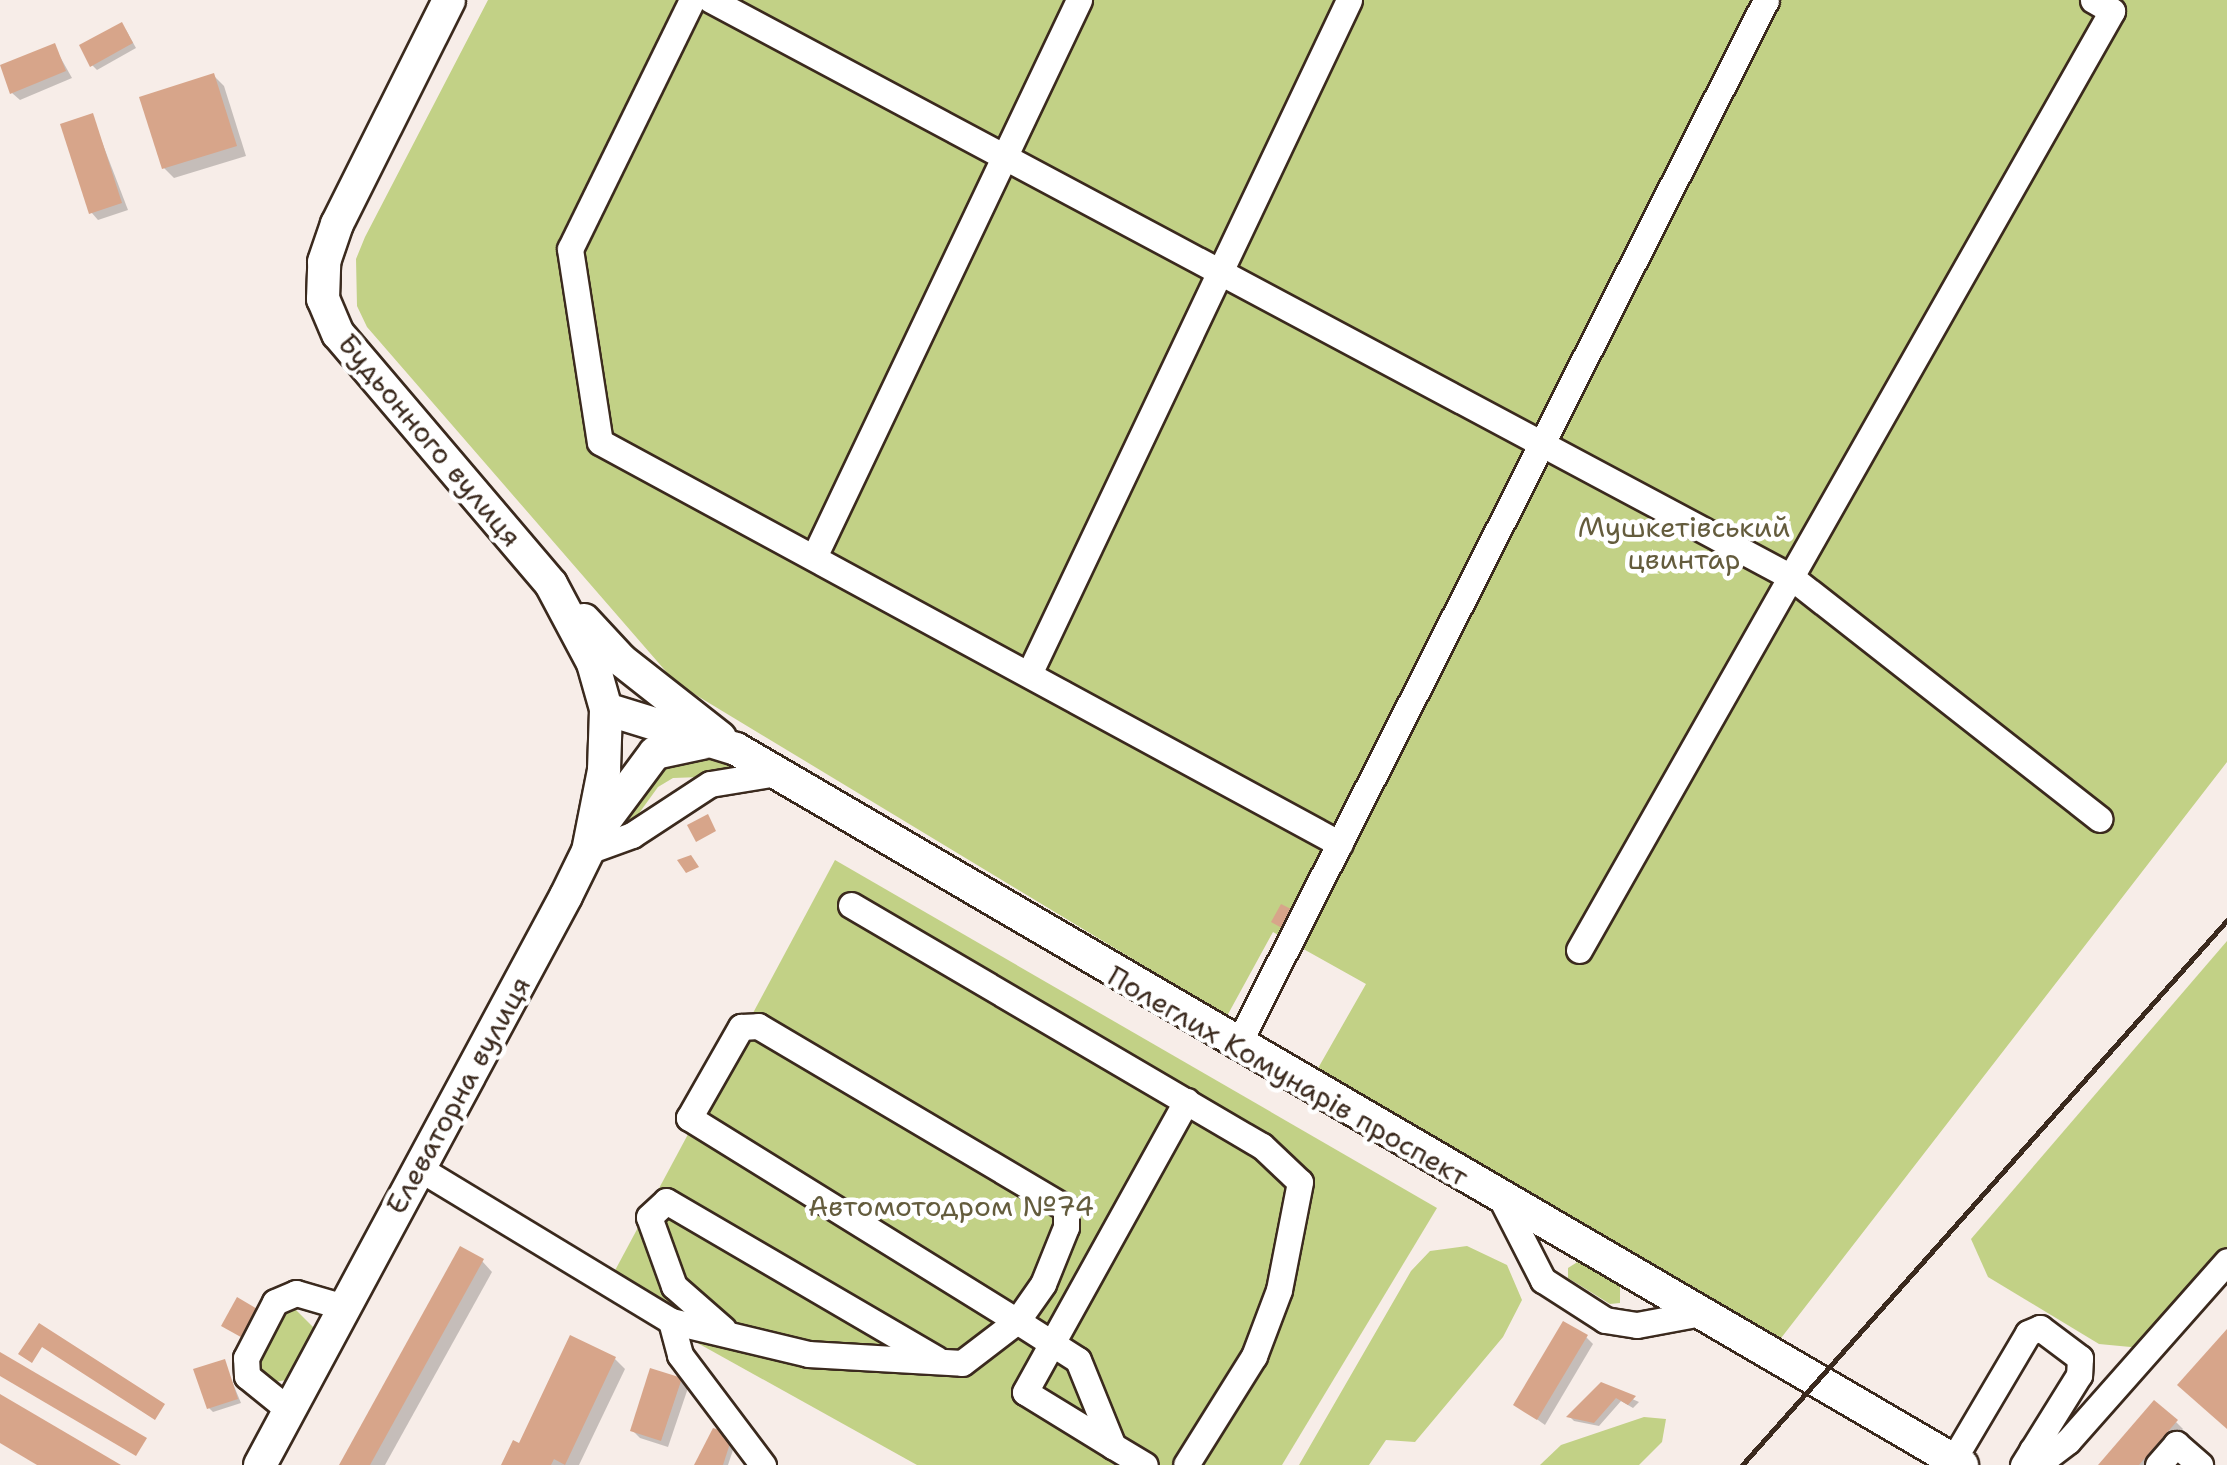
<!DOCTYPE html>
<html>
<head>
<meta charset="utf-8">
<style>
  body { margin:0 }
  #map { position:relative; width:2227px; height:1465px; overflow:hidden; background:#f7ede8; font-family:"Shantell Sans",sans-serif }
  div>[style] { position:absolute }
  .green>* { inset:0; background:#c2d186 }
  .shadow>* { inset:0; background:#0003 }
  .building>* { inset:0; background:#d7a58a }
  .roads { filter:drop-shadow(2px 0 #3b2a1e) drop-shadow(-2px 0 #3b2a1e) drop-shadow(0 2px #3b2a1e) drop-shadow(0 -2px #3b2a1e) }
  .minor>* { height:25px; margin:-12.5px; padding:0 12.5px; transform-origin:12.5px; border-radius:12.5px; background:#fff }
  .major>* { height:32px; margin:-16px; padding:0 16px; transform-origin:16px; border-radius:16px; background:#fff }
  .rail>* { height:5px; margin:-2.5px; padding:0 2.5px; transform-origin:2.5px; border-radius:2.5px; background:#3b2a1e }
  span { translate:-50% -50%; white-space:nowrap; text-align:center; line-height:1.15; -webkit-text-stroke:9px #fff; paint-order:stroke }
  .street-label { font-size:28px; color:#3b2a1e }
  .park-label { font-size:28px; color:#645c3d }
</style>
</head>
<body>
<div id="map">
  <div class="green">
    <div style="clip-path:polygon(488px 0,2227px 0,2227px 762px,1775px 1346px,1317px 1070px,1366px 984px,1273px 932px,1227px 1016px,676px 683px,367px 327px,357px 306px,356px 259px,365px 237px)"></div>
    <div style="clip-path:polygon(711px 755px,756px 775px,673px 778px,658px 787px,632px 823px,619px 822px,657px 763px)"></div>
    <div style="clip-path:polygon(835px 860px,1437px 1208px,1282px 1465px,917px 1465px,604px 1291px)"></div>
    <div style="clip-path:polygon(2227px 941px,2227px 1249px,2141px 1348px,2099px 1344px,1988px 1277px,1971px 1239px)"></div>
    <div style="clip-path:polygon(1467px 1246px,1507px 1265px,1522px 1300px,1503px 1337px,1415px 1442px,1386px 1440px,1369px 1465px,1299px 1465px,1411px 1271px,1430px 1251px)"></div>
    <div style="clip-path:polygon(1579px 1261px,1620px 1285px,1620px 1303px,1610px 1304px,1568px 1278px,1568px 1268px)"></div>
    <div style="clip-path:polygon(291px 1305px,315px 1329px,287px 1380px,268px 1383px,252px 1371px,278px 1307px)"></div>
    <div style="clip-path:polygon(1644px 1417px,1666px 1419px,1662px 1442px,1639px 1465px,1540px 1465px,1561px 1445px)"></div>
  </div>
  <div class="shadow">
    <div style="clip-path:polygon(126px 30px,136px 48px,97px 70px,92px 65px)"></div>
    <div style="clip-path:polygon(54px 46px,72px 78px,20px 100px,12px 93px)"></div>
    <div style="clip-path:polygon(214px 76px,224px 86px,246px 156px,174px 178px,164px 168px)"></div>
    <div style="clip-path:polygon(92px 116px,128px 210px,98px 220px,91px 212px)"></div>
    <div style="clip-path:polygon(482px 1261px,492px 1272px,385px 1465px,342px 1465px)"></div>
    <div style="clip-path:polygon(1586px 1337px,1593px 1344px,1545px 1425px,1517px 1405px)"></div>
    <div style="clip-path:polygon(615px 1359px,625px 1369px,579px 1465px,504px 1465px)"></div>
    <div style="clip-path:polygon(224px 1362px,241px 1403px,213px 1412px,209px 1408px)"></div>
    <div style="clip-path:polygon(680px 1380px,688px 1388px,668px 1447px,640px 1438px,633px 1431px)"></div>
    <div style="clip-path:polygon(1601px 1385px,1639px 1402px,1633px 1408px,1621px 1401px,1599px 1426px,1574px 1421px,1570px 1417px)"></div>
    <div style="clip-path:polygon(2176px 1422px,2183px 1429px,2152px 1465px,2101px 1465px)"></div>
    <div style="clip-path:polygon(715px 1431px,736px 1441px,728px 1465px,698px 1465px)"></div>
  </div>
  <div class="building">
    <div style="clip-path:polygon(122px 22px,133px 43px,90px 67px,79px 45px)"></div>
    <div style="clip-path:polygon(55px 43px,66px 71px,10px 94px,0 65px)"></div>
    <div style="clip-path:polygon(214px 73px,237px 146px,162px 169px,139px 97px)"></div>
    <div style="clip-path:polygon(93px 113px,122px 203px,89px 214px,60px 124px)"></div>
    <div style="clip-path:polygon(708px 814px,716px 831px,696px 842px,687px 825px)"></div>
    <div style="clip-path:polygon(691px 855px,699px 867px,686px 873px,677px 860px)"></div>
    <div style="clip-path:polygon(1281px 904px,1301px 914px,1291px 933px,1271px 922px)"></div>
    <div style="clip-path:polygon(460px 1246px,484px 1259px,370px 1465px,339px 1465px)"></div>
    <div style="clip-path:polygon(237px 1297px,264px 1313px,248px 1341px,221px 1326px)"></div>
    <div style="clip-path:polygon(1563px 1321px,1588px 1335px,1537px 1420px,1513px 1405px)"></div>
    <div style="clip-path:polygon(39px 1323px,165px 1404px,155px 1420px,42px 1347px,32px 1363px,18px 1354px)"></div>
    <div style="clip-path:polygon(2227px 1329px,2227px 1429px,2177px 1385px)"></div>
    <div style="clip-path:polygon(570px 1335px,616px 1357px,565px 1465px,554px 1459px,551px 1465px,501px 1465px,513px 1440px,519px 1443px)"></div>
    <div style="clip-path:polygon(0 1352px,147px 1438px,136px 1456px,0 1376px)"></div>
    <div style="clip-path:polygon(225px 1359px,238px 1399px,207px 1409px,193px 1369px)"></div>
    <div style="clip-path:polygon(650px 1368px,682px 1378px,661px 1441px,630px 1431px)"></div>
    <div style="clip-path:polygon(1601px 1382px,1636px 1396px,1628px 1405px,1616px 1398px,1594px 1423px,1566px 1417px)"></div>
    <div style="clip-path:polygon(0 1394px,121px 1465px,37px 1465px,0 1443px)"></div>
    <div style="clip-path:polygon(2154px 1400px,2178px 1420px,2139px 1465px,2098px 1465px)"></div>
    <div style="clip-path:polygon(713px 1428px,733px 1434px,723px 1465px,694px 1465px)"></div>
  </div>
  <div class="roads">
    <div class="minor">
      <div style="left:692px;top:0;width:277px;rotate:116.1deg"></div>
      <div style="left:570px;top:249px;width:195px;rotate:81.2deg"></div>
      <div style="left:600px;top:442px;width:842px;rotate:28.51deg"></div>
      <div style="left:711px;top:0;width:1224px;rotate:28.11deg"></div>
      <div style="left:1791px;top:577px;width:392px;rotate:38.1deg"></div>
      <div style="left:814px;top:557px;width:617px;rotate:-64.56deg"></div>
      <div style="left:1029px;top:674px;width:746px;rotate:-64.6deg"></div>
      <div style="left:588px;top:851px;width:47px;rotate:-20deg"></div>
      <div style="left:632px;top:835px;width:93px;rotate:-33.2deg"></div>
      <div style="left:710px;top:784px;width:68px;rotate:-9.3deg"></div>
      <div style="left:851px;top:905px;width:476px;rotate:30.4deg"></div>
      <div style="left:1262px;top:1146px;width:52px;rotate:43.5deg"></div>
      <div style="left:1300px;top:1182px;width:110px;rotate:101deg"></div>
      <div style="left:1279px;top:1290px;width:71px;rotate:110.7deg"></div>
      <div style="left:1254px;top:1356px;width:128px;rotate:122deg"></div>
      <div style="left:1579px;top:950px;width:1080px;rotate:-60.42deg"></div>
      <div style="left:2112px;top:11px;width:22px;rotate:-150deg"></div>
      <div style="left:758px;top:1026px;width:358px;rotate:30.6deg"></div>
      <div style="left:1066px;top:1208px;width:19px;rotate:90deg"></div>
      <div style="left:1066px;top:1227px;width:61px;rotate:112deg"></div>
      <div style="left:1043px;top:1284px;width:45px;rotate:125.1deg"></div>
      <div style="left:1017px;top:1321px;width:386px;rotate:-148.2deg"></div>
      <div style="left:689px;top:1118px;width:105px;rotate:-60.3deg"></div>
      <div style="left:741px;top:1027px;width:17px;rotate:-3deg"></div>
      <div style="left:1237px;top:1046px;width:1172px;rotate:-63.17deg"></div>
      <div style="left:417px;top:1167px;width:297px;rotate:31.2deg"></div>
      <div style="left:671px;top:1321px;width:141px;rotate:13.5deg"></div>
      <div style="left:808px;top:1354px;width:154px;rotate:3.3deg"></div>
      <div style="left:962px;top:1363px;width:69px;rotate:-37.4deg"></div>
      <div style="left:1017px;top:1321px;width:72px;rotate:32.6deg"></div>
      <div style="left:1078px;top:1360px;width:93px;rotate:67.9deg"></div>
      <div style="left:1113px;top:1446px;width:37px;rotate:31deg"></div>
      <div style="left:1503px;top:1202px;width:88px;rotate:62.9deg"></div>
      <div style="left:1543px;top:1280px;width:74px;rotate:32.8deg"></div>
      <div style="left:1605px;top:1320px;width:32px;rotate:9deg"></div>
      <div style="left:1637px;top:1325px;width:60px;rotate:-10.6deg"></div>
      <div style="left:671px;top:1321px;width:35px;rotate:75deg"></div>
      <div style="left:680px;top:1355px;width:138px;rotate:53deg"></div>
      <div style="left:723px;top:1329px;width:65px;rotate:-138.7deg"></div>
      <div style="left:674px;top:1286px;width:73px;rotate:-109.9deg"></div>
      <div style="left:649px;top:1217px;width:23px;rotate:-43deg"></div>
      <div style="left:666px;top:1201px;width:313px;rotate:30.3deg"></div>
      <div style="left:289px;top:1410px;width:54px;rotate:-141deg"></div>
      <div style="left:247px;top:1376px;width:18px;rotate:-93deg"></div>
      <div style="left:246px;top:1358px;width:63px;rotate:-62.6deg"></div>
      <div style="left:275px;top:1302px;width:23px;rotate:-23deg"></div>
      <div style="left:296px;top:1293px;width:50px;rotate:16.3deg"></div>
      <div style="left:1113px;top:1446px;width:103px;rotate:-148.5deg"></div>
      <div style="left:1025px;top:1392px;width:333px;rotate:-61deg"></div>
      <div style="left:2032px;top:1450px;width:17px;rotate:25deg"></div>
      <div style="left:2047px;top:1457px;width:26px;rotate:-37deg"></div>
      <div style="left:2068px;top:1441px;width:240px;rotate:-48.5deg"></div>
      <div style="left:1953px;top:1460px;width:147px;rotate:-59.4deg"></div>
      <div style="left:2028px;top:1333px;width:13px;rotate:-23deg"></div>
      <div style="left:2040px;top:1328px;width:50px;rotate:36.9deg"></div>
      <div style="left:2080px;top:1358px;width:17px;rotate:93deg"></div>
      <div style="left:2079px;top:1375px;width:106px;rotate:121.9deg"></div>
      <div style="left:2158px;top:1465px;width:28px;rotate:-49deg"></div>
      <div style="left:2176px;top:1444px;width:32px;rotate:41deg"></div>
    </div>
    <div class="major">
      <div style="left:584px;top:620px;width:54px;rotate:47.2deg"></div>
      <div style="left:621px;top:660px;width:126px;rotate:38.2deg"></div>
      <div style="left:606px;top:709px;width:136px;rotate:17.1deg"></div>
      <div style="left:736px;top:749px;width:1420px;rotate:30.29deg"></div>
      <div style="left:600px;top:827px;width:92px;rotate:-53.4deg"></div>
      <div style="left:655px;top:753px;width:48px;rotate:-12deg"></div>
      <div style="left:260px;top:1465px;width:646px;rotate:-61.73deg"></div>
      <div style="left:566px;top:896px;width:50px;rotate:-63.9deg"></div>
      <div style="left:588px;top:851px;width:83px;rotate:-78.8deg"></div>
      <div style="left:604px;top:770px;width:61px;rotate:-88.1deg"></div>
      <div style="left:606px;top:709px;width:48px;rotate:-105.8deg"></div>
      <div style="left:593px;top:663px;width:89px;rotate:-118deg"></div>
      <div style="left:551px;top:584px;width:328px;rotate:-130.4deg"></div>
      <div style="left:338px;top:334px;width:38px;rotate:-113deg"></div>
      <div style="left:323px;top:299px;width:37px;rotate:-88deg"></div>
      <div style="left:324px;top:262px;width:40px;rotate:-71.1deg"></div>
      <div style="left:337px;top:224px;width:250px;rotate:-63.4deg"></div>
    </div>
  </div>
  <div class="rail">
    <div style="left:1742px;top:1465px;width:730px;rotate:-48.33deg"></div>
  </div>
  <div class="street-label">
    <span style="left:430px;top:440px;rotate:50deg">Будьонного вулиця</span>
    <span style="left:1288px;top:1076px;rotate:30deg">Полеглих Комунарів проспект</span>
    <span style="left:458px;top:1095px;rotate:-61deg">Елеваторна вулиця</span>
  </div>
  <div class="park-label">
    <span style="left:1684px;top:543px">Мушкетівський<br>цвинтар</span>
    <span style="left:951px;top:1206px">Автомотодром №74</span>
  </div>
</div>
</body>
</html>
